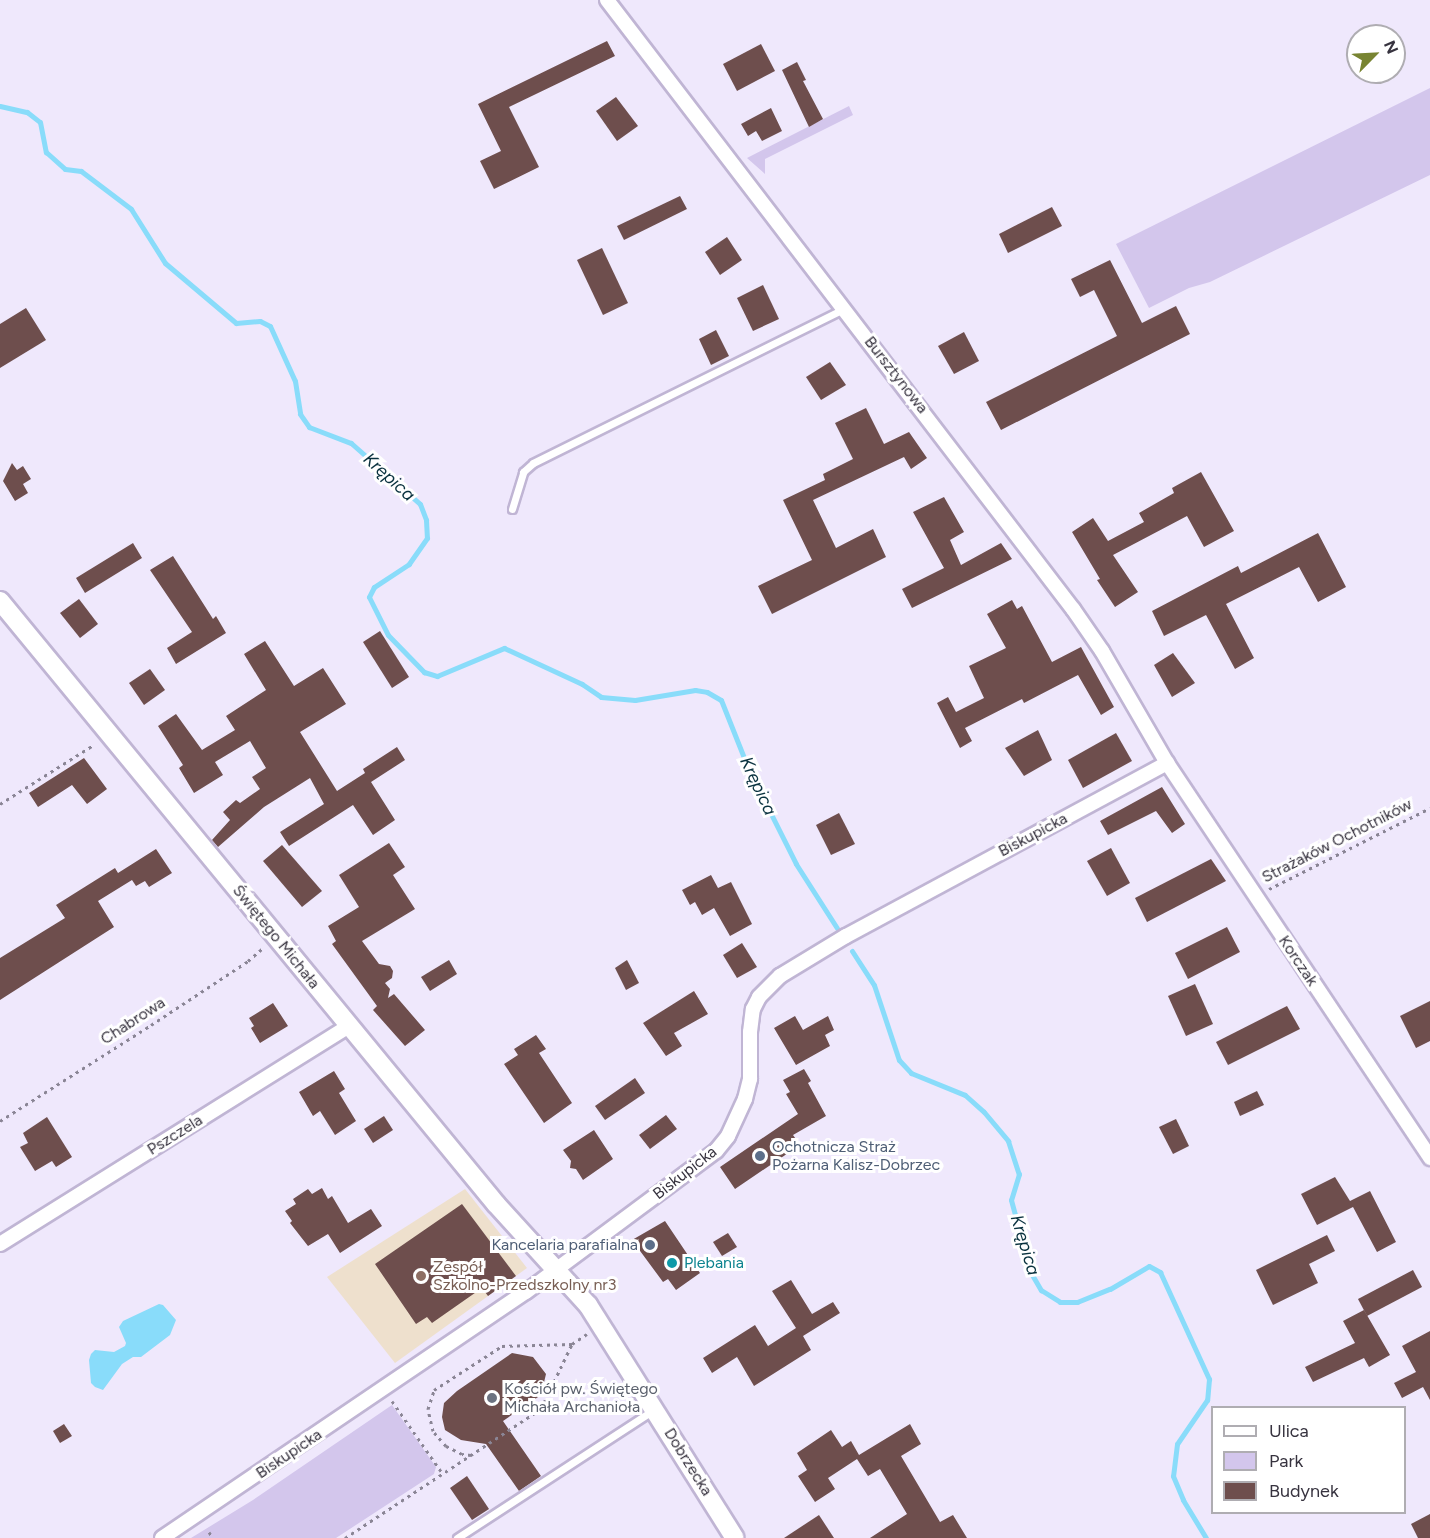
<!DOCTYPE html>
<html>
<head>
<meta charset="utf-8">
<style>
  body { margin:0 }
  #map { position:relative; width:1430px; height:1538px; overflow:hidden; background:#efe8fc; font-family:Figtree,sans-serif }
  div>[style] { position:absolute }
  .education>* { inset:0; background:#eee0cd }
  .green>* { inset:0; background:#d3c6ec }
  .water>* { inset:0; background:#89dcfa }
  .stream>* { height:5px; margin:-2.5px; padding:0 2.5px; transform-origin:2.5px; border-radius:2.5px; background:#89dcfa }
  .building>* { inset:0; background:#6e4e4d }
  .path>* { height:3px; margin-top:-1.5px; transform-origin:0; background:repeating-linear-gradient(90deg,#8a8595 0 3px,transparent 0 7.5px) }
  .roads { filter:drop-shadow(2px 0 #c0b5d4) drop-shadow(-2px 0 #c0b5d4) drop-shadow(0 2px #c0b5d4) drop-shadow(0 -2px #c0b5d4) }
  .service>* { height:7px; margin:-3.5px; padding:0 3.5px; transform-origin:3.5px; border-radius:3.5px; background:#fff }
  .minor>* { height:14px; margin:-7px; padding:0 7px; transform-origin:7px; border-radius:7px; background:#fff }
  .tertiary>* { height:18px; margin:-9px; padding:0 9px; transform-origin:9px; border-radius:9px; background:#fff }
  .dots>* { width:16px; height:16px; translate:-50% -50%; box-sizing:border-box; border:3px solid #fff; border-radius:50% }
  span { translate:-50% -50%; white-space:nowrap; text-align:center; line-height:1.15; -webkit-text-stroke:6px #fff; paint-order:stroke }
  .street-label { font-size:16px; color:#37333f }
  .service-label { font-size:16px; color:#4e5e75 }
  .left { translate:0 -50%; text-align:left }
  .right { translate:-100% -50%; text-align:right }
  .culture-label { font-size:16px; color:#0d838f }
  .education-label { font-size:16px; color:#785e54 }
  .worship-label { font-size:16px; color:#5b616d }
  .water-label { font-size:18px; color:#0a323f; font-style:italic }
  .legend { position:absolute; left:1211px; top:1406px; width:195px; height:108px; box-sizing:border-box; background:#fff; border:2px solid #afadb2; margin:0; padding:8px 10px; list-style:none; font-size:18px; color:#37333f }
  .legend li { display:flex; align-items:center; gap:12px; height:30px }
  .legend b { width:30px; border:2px solid #afadb2 }
  .north { position:absolute; left:1346px; top:24px; width:60px; height:60px; box-sizing:border-box; background:#fff; border:2px solid #afadb2; border-radius:50%; rotate:66deg; font-size:16px; font-weight:700; line-height:24px; text-align:center; color:#37333f }
  .north::after { content:''; display:block; margin:auto; width:21px; height:27px; background:#788432; clip-path:polygon(50% 0,100% 100%,50% 72%,0 100%) }
</style>
</head>
<body>
<div id="map">
  <div class="education">
    <div style="clip-path:polygon(465px 1189px,527px 1268px,395px 1363px,327px 1277px)"></div>
  </div>
  <div class="green">
    <div style="clip-path:polygon(1430px 88px,1430px 175px,1210px 282px,1189px 288px,1149px 308px,1116px 244px)"></div>
    <div style="clip-path:polygon(849px 106px,853px 115px,765px 159px,765px 174px,747px 158px)"></div>
    <div style="clip-path:polygon(392px 1405px,436px 1467px,434px 1474px,336px 1538px,191px 1538px,253px 1500px)"></div>
  </div>
  <div class="water">
    <div style="clip-path:polygon(159px 1304px,163px 1305px,176px 1320px,170px 1335px,141px 1357px,133px 1357px,122px 1364px,103px 1390px,95px 1387px,91px 1383px,89px 1360px,91px 1354px,95px 1350px,114px 1352px,125px 1346px,126px 1343px,119px 1327px,123px 1321px)"></div>
  </div>
  <div class="stream">
    <div style="left:0;top:106px;width:28px;rotate:13deg"></div>
    <div style="left:27px;top:112px;width:16px;rotate:38deg"></div>
    <div style="left:40px;top:122px;width:31px;rotate:79deg"></div>
    <div style="left:46px;top:152px;width:25px;rotate:42deg"></div>
    <div style="left:65px;top:169px;width:16px;rotate:7deg"></div>
    <div style="left:81px;top:171px;width:63px;rotate:37.2deg"></div>
    <div style="left:131px;top:209px;width:64px;rotate:57.8deg"></div>
    <div style="left:165px;top:263px;width:93px;rotate:40.2deg"></div>
    <div style="left:236px;top:323px;width:24px;rotate:-5deg"></div>
    <div style="left:260px;top:321px;width:11px;rotate:27deg"></div>
    <div style="left:270px;top:326px;width:60px;rotate:65.6deg"></div>
    <div style="left:295px;top:381px;width:33px;rotate:81deg"></div>
    <div style="left:300px;top:414px;width:16px;rotate:55deg"></div>
    <div style="left:309px;top:427px;width:45px;rotate:20.9deg"></div>
    <div style="left:351px;top:443px;width:92px;rotate:41.5deg"></div>
    <div style="left:420px;top:504px;width:17px;rotate:69deg"></div>
    <div style="left:426px;top:520px;width:18px;rotate:87deg"></div>
    <div style="left:427px;top:538px;width:32px;rotate:125deg"></div>
    <div style="left:409px;top:564px;width:42px;rotate:146.7deg"></div>
    <div style="left:374px;top:587px;width:11px;rotate:117deg"></div>
    <div style="left:369px;top:597px;width:42px;rotate:63.4deg"></div>
    <div style="left:388px;top:635px;width:52px;rotate:45.8deg"></div>
    <div style="left:424px;top:672px;width:14px;rotate:17deg"></div>
    <div style="left:437px;top:676px;width:73px;rotate:-22.7deg"></div>
    <div style="left:504px;top:648px;width:86px;rotate:24.8deg"></div>
    <div style="left:582px;top:684px;width:23px;rotate:34deg"></div>
    <div style="left:601px;top:697px;width:34px;rotate:5deg"></div>
    <div style="left:635px;top:700px;width:61px;rotate:-9.5deg"></div>
    <div style="left:695px;top:690px;width:12px;rotate:9deg"></div>
    <div style="left:707px;top:692px;width:16px;rotate:30deg"></div>
    <div style="left:721px;top:700px;width:73px;rotate:68.3deg"></div>
    <div style="left:748px;top:768px;width:107px;rotate:63.4deg"></div>
    <div style="left:796px;top:864px;width:76px;rotate:57.4deg"></div>
    <div style="left:852px;top:951px;width:40px;rotate:57.1deg"></div>
    <div style="left:874px;top:985px;width:79px;rotate:71.6deg"></div>
    <div style="left:899px;top:1060px;width:18px;rotate:47deg"></div>
    <div style="left:911px;top:1073px;width:58px;rotate:22.2deg"></div>
    <div style="left:965px;top:1095px;width:25px;rotate:42deg"></div>
    <div style="left:984px;top:1112px;width:38px;rotate:50deg"></div>
    <div style="left:1008px;top:1141px;width:35px;rotate:72deg"></div>
    <div style="left:1019px;top:1174px;width:27px;rotate:107deg"></div>
    <div style="left:1011px;top:1200px;width:76px;rotate:74.7deg"></div>
    <div style="left:1031px;top:1273px;width:20px;rotate:60deg"></div>
    <div style="left:1041px;top:1290px;width:22px;rotate:32deg"></div>
    <div style="left:1060px;top:1302px;width:17px"></div>
    <div style="left:1077px;top:1302px;width:35px;rotate:-22deg"></div>
    <div style="left:1110px;top:1289px;width:45px;rotate:-30.5deg"></div>
    <div style="left:1149px;top:1266px;width:13px;rotate:29deg"></div>
    <div style="left:1160px;top:1272px;width:118px;rotate:65.4deg"></div>
    <div style="left:1209px;top:1379px;width:21px;rotate:95deg"></div>
    <div style="left:1207px;top:1400px;width:53px;rotate:124.3deg"></div>
    <div style="left:1177px;top:1444px;width:32px;rotate:97deg"></div>
    <div style="left:1173px;top:1476px;width:26px;rotate:67deg"></div>
    <div style="left:1183px;top:1500px;width:44px;rotate:58.8deg"></div>
  </div>
  <div class="building">
    <div style="clip-path:polygon(607px 41px,615px 56px,509px 107px,539px 167px,494px 189px,480px 161px,501px 151px,478px 104px)"></div>
    <div style="clip-path:polygon(761px 44px,775px 71px,737px 91px,723px 64px)"></div>
    <div style="clip-path:polygon(797px 62px,806px 80px,803px 81px,823px 119px,809px 127px,782px 70px)"></div>
    <div style="clip-path:polygon(616px 97px,638px 126px,617px 141px,596px 111px)"></div>
    <div style="clip-path:polygon(771px 108px,782px 131px,762px 141px,756px 131px,748px 136px,741px 124px)"></div>
    <div style="clip-path:polygon(680px 196px,687px 209px,624px 240px,617px 226px)"></div>
    <div style="clip-path:polygon(1052px 207px,1062px 226px,1008px 253px,999px 234px)"></div>
    <div style="clip-path:polygon(727px 237px,742px 260px,720px 275px,705px 252px)"></div>
    <div style="clip-path:polygon(602px 248px,628px 303px,603px 315px,577px 260px)"></div>
    <div style="clip-path:polygon(1110px 260px,1142px 323px,1176px 306px,1190px 334px,1001px 430px,986px 402px,1117px 336px,1094px 290px,1080px 297px,1071px 279px)"></div>
    <div style="clip-path:polygon(763px 285px,779px 319px,753px 331px,737px 298px)"></div>
    <div style="clip-path:polygon(26px 308px,46px 340px,0 368px,0 324px)"></div>
    <div style="clip-path:polygon(716px 330px,729px 356px,711px 365px,699px 339px)"></div>
    <div style="clip-path:polygon(964px 332px,979px 361px,954px 374px,938px 346px)"></div>
    <div style="clip-path:polygon(830px 362px,846px 385px,821px 400px,806px 377px)"></div>
    <div style="clip-path:polygon(866px 408px,884px 444px,909px 432px,927px 458px,911px 469px,904px 457px,813px 500px,836px 548px,873px 529px,886px 557px,772px 614px,758px 586px,812px 560px,783px 500px,825px 480px,823px 474px,853px 459px,835px 423px)"></div>
    <div style="clip-path:polygon(12px 463px,17px 470px,23px 466px,31px 479px,23px 484px,28px 493px,15px 501px,3px 481px)"></div>
    <div style="clip-path:polygon(1201px 472px,1234px 531px,1204px 547px,1187px 516px,1113px 555px,1138px 592px,1115px 607px,1097px 580px,1100px 579px,1072px 532px,1093px 518px,1108px 541px,1144px 522px,1139px 513px,1174px 493px,1172px 488px)"></div>
    <div style="clip-path:polygon(944px 497px,964px 532px,950px 540px,961px 565px,1001px 543px,1012px 559px,912px 608px,902px 589px,944px 568px,913px 512px)"></div>
    <div style="clip-path:polygon(1318px 533px,1346px 587px,1318px 602px,1299px 567px,1226px 604px,1254px 658px,1235px 669px,1206px 615px,1164px 636px,1152px 611px,1238px 566px,1241px 573px)"></div>
    <div style="clip-path:polygon(133px 543px,142px 558px,85px 593px,76px 578px)"></div>
    <div style="clip-path:polygon(173px 556px,213px 619px,216px 616px,226px 633px,176px 664px,167px 648px,192px 632px,150px 570px)"></div>
    <div style="clip-path:polygon(79px 599px,98px 624px,80px 638px,60px 613px)"></div>
    <div style="clip-path:polygon(1012px 600px,1017px 609px,1022px 606px,1052px 662px,1081px 647px,1114px 707px,1101px 715px,1078px 675px,1024px 703px,1022px 699px,965px 728px,972px 741px,960px 748px,937px 703px,948px 697px,956px 712px,984px 698px,969px 666px,1006px 648px,987px 614px)"></div>
    <div style="clip-path:polygon(380px 631px,409px 677px,392px 688px,363px 642px)"></div>
    <div style="clip-path:polygon(265px 641px,294px 686px,323px 668px,346px 704px,300px 732px,337px 791px,365px 773px,363px 769px,397px 747px,405px 760px,371px 782px,395px 820px,373px 835px,353px 805px,289px 846px,280px 832px,324px 804px,310px 778px,264px 807px,218px 847px,212px 840px,230px 820px,223px 812px,236px 800px,240px 803px,260px 789px,252px 777px,266px 768px,250px 741px,215px 762px,223px 775px,194px 793px,179px 768px,183px 765px,158px 726px,176px 714px,202px 750px,235px 730px,226px 716px,266px 690px,244px 654px)"></div>
    <div style="clip-path:polygon(1173px 653px,1195px 683px,1172px 697px,1154px 665px)"></div>
    <div style="clip-path:polygon(150px 669px,165px 690px,144px 705px,129px 683px)"></div>
    <div style="clip-path:polygon(1038px 730px,1052px 760px,1024px 776px,1005px 748px)"></div>
    <div style="clip-path:polygon(1116px 733px,1132px 761px,1083px 788px,1068px 760px)"></div>
    <div style="clip-path:polygon(84px 758px,107px 789px,87px 804px,72px 785px,38px 807px,29px 793px)"></div>
    <div style="clip-path:polygon(1162px 787px,1185px 824px,1172px 833px,1156px 811px,1108px 835px,1100px 821px)"></div>
    <div style="clip-path:polygon(839px 813px,855px 844px,831px 855px,816px 825px)"></div>
    <div style="clip-path:polygon(389px 843px,405px 867px,393px 875px,415px 909px,362px 941px,379px 964px,390px 966px,393px 971px,392px 978px,385px 983px,390px 989px,388px 998px,394px 994px,425px 1030px,405px 1046px,373px 1010px,377px 1006px,332px 944px,336px 941px,328px 926px,359px 907px,339px 875px)"></div>
    <div style="clip-path:polygon(282px 845px,322px 891px,302px 907px,263px 861px)"></div>
    <div style="clip-path:polygon(1111px 848px,1130px 883px,1107px 896px,1087px 861px)"></div>
    <div style="clip-path:polygon(156px 849px,172px 873px,149px 887px,145px 881px,136px 886px,132px 880px,98px 901px,114px 927px,0 1000px,0 958px,65px 918px,56px 905px,115px 868px,118px 873px)"></div>
    <div style="clip-path:polygon(1211px 859px,1226px 881px,1147px 922px,1135px 898px)"></div>
    <div style="clip-path:polygon(711px 875px,718px 888px,731px 882px,752px 924px,730px 936px,714px 908px,702px 915px,695px 902px,690px 905px,682px 890px)"></div>
    <div style="clip-path:polygon(1227px 927px,1240px 952px,1188px 979px,1175px 953px)"></div>
    <div style="clip-path:polygon(742px 943px,757px 967px,737px 978px,723px 955px)"></div>
    <div style="clip-path:polygon(449px 960px,457px 974px,430px 991px,421px 977px)"></div>
    <div style="clip-path:polygon(627px 960px,639px 983px,626px 990px,615px 968px)"></div>
    <div style="clip-path:polygon(1195px 984px,1213px 1024px,1186px 1036px,1168px 996px)"></div>
    <div style="clip-path:polygon(694px 991px,708px 1014px,674px 1033px,682px 1046px,666px 1056px,643px 1023px)"></div>
    <div style="clip-path:polygon(1430px 1001px,1430px 1041px,1416px 1048px,1400px 1016px)"></div>
    <div style="clip-path:polygon(273px 1003px,288px 1026px,260px 1043px,251px 1028px,254px 1026px,249px 1018px)"></div>
    <div style="clip-path:polygon(1287px 1006px,1300px 1029px,1228px 1065px,1216px 1042px)"></div>
    <div style="clip-path:polygon(795px 1016px,803px 1030px,828px 1016px,834px 1030px,825px 1035px,830px 1046px,796px 1065px,774px 1028px)"></div>
    <div style="clip-path:polygon(536px 1035px,546px 1049px,539px 1053px,572px 1103px,544px 1123px,504px 1064px,518px 1055px,514px 1049px)"></div>
    <div style="clip-path:polygon(804px 1069px,811px 1081px,808px 1083px,826px 1116px,793px 1135px,800px 1145px,735px 1189px,720px 1167px,798px 1114px,786px 1094px,790px 1092px,783px 1080px)"></div>
    <div style="clip-path:polygon(334px 1071px,345px 1089px,339px 1093px,356px 1121px,335px 1135px,320px 1111px,313px 1116px,299px 1092px)"></div>
    <div style="clip-path:polygon(635px 1078px,645px 1093px,605px 1120px,595px 1106px)"></div>
    <div style="clip-path:polygon(1257px 1091px,1264px 1105px,1240px 1116px,1234px 1102px)"></div>
    <div style="clip-path:polygon(666px 1115px,677px 1129px,650px 1149px,639px 1135px)"></div>
    <div style="clip-path:polygon(384px 1116px,393px 1130px,373px 1143px,364px 1129px)"></div>
    <div style="clip-path:polygon(47px 1117px,72px 1157px,56px 1167px,52px 1161px,35px 1171px,20px 1147px,28px 1143px,23px 1133px)"></div>
    <div style="clip-path:polygon(1176px 1119px,1189px 1146px,1173px 1154px,1159px 1127px)"></div>
    <div style="clip-path:polygon(594px 1130px,613px 1159px,583px 1180px,576px 1169px,570px 1168px,571px 1161px,563px 1150px)"></div>
    <div style="clip-path:polygon(1335px 1177px,1350px 1201px,1370px 1191px,1396px 1242px,1377px 1252px,1353px 1207px,1317px 1225px,1301px 1194px)"></div>
    <div style="clip-path:polygon(322px 1188px,328px 1199px,332px 1196px,348px 1223px,371px 1209px,382px 1226px,340px 1253px,328px 1234px,308px 1246px,290px 1223px,292px 1221px,285px 1211px,296px 1204px,293px 1199px,308px 1189px,312px 1194px)"></div>
    <div style="clip-path:polygon(462px 1204px,516px 1276px,488px 1296px,482px 1288px,432px 1323px,427px 1317px,416px 1324px,375px 1264px)"></div>
    <div style="clip-path:polygon(665px 1221px,700px 1273px,676px 1290px,668px 1279px,663px 1282px,632px 1240px)"></div>
    <div style="clip-path:polygon(728px 1233px,737px 1247px,722px 1256px,713px 1242px)"></div>
    <div style="clip-path:polygon(1327px 1235px,1335px 1251px,1309px 1264px,1318px 1283px,1273px 1305px,1256px 1270px)"></div>
    <div style="clip-path:polygon(1413px 1270px,1422px 1287px,1367px 1316px,1358px 1299px)"></div>
    <div style="clip-path:polygon(791px 1280px,812px 1314px,833px 1302px,840px 1313px,803px 1336px,811px 1350px,754px 1386px,737px 1357px,712px 1373px,703px 1358px,755px 1325px,768px 1346px,796px 1328px,772px 1291px)"></div>
    <div style="clip-path:polygon(1364px 1310px,1390px 1355px,1369px 1367px,1364px 1358px,1313px 1382px,1305px 1367px,1355px 1343px,1343px 1321px)"></div>
    <div style="clip-path:polygon(1430px 1331px,1430px 1400px,1423px 1387px,1402px 1398px,1394px 1383px,1416px 1372px,1402px 1346px)"></div>
    <div style="clip-path:polygon(512px 1353px,533px 1357px,546px 1374px,541px 1395px,503px 1421px,541px 1476px,519px 1491px,486px 1444px,461px 1440px,445px 1430px,442px 1417px,444px 1403px,457px 1391px)"></div>
    <div style="clip-path:polygon(64px 1424px,72px 1436px,60px 1443px,53px 1431px)"></div>
    <div style="clip-path:polygon(910px 1424px,921px 1444px,901px 1456px,940px 1522px,953px 1515px,967px 1538px,870px 1538px,907px 1514px,880px 1469px,868px 1476px,857px 1459px,828px 1478px,835px 1489px,815px 1502px,798px 1476px,807px 1470px,797px 1453px,831px 1430px,842px 1447px,851px 1441px,859px 1455px)"></div>
    <div style="clip-path:polygon(467px 1476px,489px 1509px,472px 1520px,450px 1488px)"></div>
    <div style="clip-path:polygon(1430px 1514px,1430px 1538px,1418px 1538px,1411px 1524px)"></div>
    <div style="clip-path:polygon(819px 1515px,834px 1538px,784px 1538px)"></div>
  </div>
  <div class="path">
    <div style="left:0;top:804px;width:112px;rotate:-32.3deg"></div>
    <div style="left:1269px;top:889px;width:180px;rotate:-26.7deg"></div>
    <div style="left:0;top:1121px;width:179px;rotate:-32.4deg"></div>
    <div style="left:151px;top:1025px;width:116px;rotate:-33.4deg"></div>
    <div style="left:248px;top:961px;width:20px;rotate:-41deg"></div>
    <div style="left:392px;top:1401px;width:89px;rotate:55.1deg"></div>
    <div style="left:471px;top:1455px;width:9px;rotate:-174deg"></div>
    <div style="left:462px;top:1454px;width:18px;rotate:-153deg"></div>
    <div style="left:446px;top:1446px;width:20px;rotate:-131deg"></div>
    <div style="left:433px;top:1431px;width:23px;rotate:-103deg"></div>
    <div style="left:428px;top:1409px;width:20px;rotate:-72deg"></div>
    <div style="left:434px;top:1390px;width:81px;rotate:-32.9deg"></div>
    <div style="left:502px;top:1346px;width:70px;rotate:-1.6deg"></div>
    <div style="left:209px;top:1532px;width:7px;rotate:56deg"></div>
    <div style="left:345px;top:1538px;width:235px;rotate:-33.4deg"></div>
    <div style="left:541px;top:1409px;width:72px;rotate:-64.5deg"></div>
    <div style="left:572px;top:1344px;width:18px;rotate:-34deg"></div>
  </div>
  <div class="roads">
    <div class="service">
      <div style="left:512px;top:509px;width:39px;rotate:-73deg"></div>
      <div style="left:523px;top:472px;width:13px;rotate:-42deg"></div>
      <div style="left:533px;top:463px;width:348px;rotate:-26.4deg"></div>
      <div style="left:457px;top:1538px;width:234px;rotate:-33.1deg"></div>
    </div>
    <div class="minor">
      <div style="left:607px;top:0;width:767px;rotate:52.58deg"></div>
      <div style="left:1073px;top:609px;width:51px;rotate:55.4deg"></div>
      <div style="left:1102px;top:651px;width:129px;rotate:59.9deg"></div>
      <div style="left:1167px;top:763px;width:475px;rotate:56.3deg"></div>
      <div style="left:0;top:1244px;width:411px;rotate:-32deg"></div>
      <div style="left:162px;top:1538px;width:439px;rotate:-34.1deg"></div>
      <div style="left:526px;top:1292px;width:237px;rotate:-36.6deg"></div>
      <div style="left:716px;top:1151px;width:19px;rotate:-51deg"></div>
      <div style="left:728px;top:1136px;width:41px;rotate:-65.3deg"></div>
      <div style="left:745px;top:1099px;width:21px;rotate:-76deg"></div>
      <div style="left:750px;top:1079px;width:47px;rotate:-90deg"></div>
      <div style="left:750px;top:1032px;width:23px;rotate:-83deg"></div>
      <div style="left:753px;top:1009px;width:13px;rotate:-63deg"></div>
      <div style="left:759px;top:997px;width:30px;rotate:-45deg"></div>
      <div style="left:780px;top:976px;width:77px;rotate:-31.2deg"></div>
      <div style="left:846px;top:936px;width:365px;rotate:-28.3deg"></div>
    </div>
    <div class="tertiary">
      <div style="left:0;top:601px;width:781px;rotate:50.56deg"></div>
      <div style="left:496px;top:1204px;width:137px;rotate:47.7deg"></div>
      <div style="left:588px;top:1305px;width:275px;rotate:57.8deg"></div>
    </div>
  </div>
  <div class="dots">
    <div style="left:760px;top:1156px;background:#5c6f8a"></div>
    <div style="left:650px;top:1245px;background:#5c6f8a"></div>
    <div style="left:672px;top:1263px;background:#0f9aa8"></div>
    <div style="left:421px;top:1276px;background:#8d6e63"></div>
    <div style="left:492px;top:1398px;background:#6b7280"></div>
  </div>
  <div class="street-label">
    <span style="left:896px;top:375px;rotate:52deg">Bursztynowa</span>
    <span style="left:1033px;top:835px;rotate:-28deg">Biskupicka</span>
    <span style="left:1337px;top:841px;rotate:-27deg">Strażaków Ochotników</span>
    <span style="left:276px;top:937px;rotate:51deg">Świętego Michała</span>
    <span style="left:1298px;top:961px;rotate:56deg">Korczak</span>
    <span style="left:133px;top:1021px;rotate:-33deg">Chabrowa</span>
    <span style="left:175px;top:1135px;rotate:-32deg">Pszczela</span>
    <span style="left:685px;top:1173px;rotate:-38deg">Biskupicka</span>
    <span style="left:289px;top:1454px;rotate:-34deg">Biskupicka</span>
    <span style="left:688px;top:1462px;rotate:58deg">Dobrzecka</span>
  </div>
  <div class="service-label">
    <span class="left" style="left:772px;top:1156px">Ochotnicza Straż<br>Pożarna Kalisz-Dobrzec</span>
    <span class="right" style="left:638px;top:1245px">Kancelaria parafialna</span>
  </div>
  <div class="culture-label">
    <span class="left" style="left:684px;top:1263px">Plebania</span>
  </div>
  <div class="education-label">
    <span class="left" style="left:433px;top:1276px">Zespół<br>Szkolno-Przedszkolny nr3</span>
  </div>
  <div class="worship-label">
    <span class="left" style="left:504px;top:1398px">Kościół pw. Świętego<br>Michała Archanioła</span>
  </div>
  <div class="water-label">
    <span style="left:389px;top:477px;rotate:42deg">Krępica</span>
    <span style="left:758px;top:786px;rotate:65deg">Krępica</span>
    <span style="left:1025px;top:1245px;rotate:73deg">Krępica</span>
  </div>
  <ul class="legend">
  <li><b style="height:8px;background:#fff"></b>Ulica</li>
  <li><b style="height:16px;background:#d3c6ec"></b>Park</li>
  <li><b style="height:16px;background:#6e4e4d"></b>Budynek</li>
  </ul>
  <div class="north">N</div>
</div>
</body>
</html>
